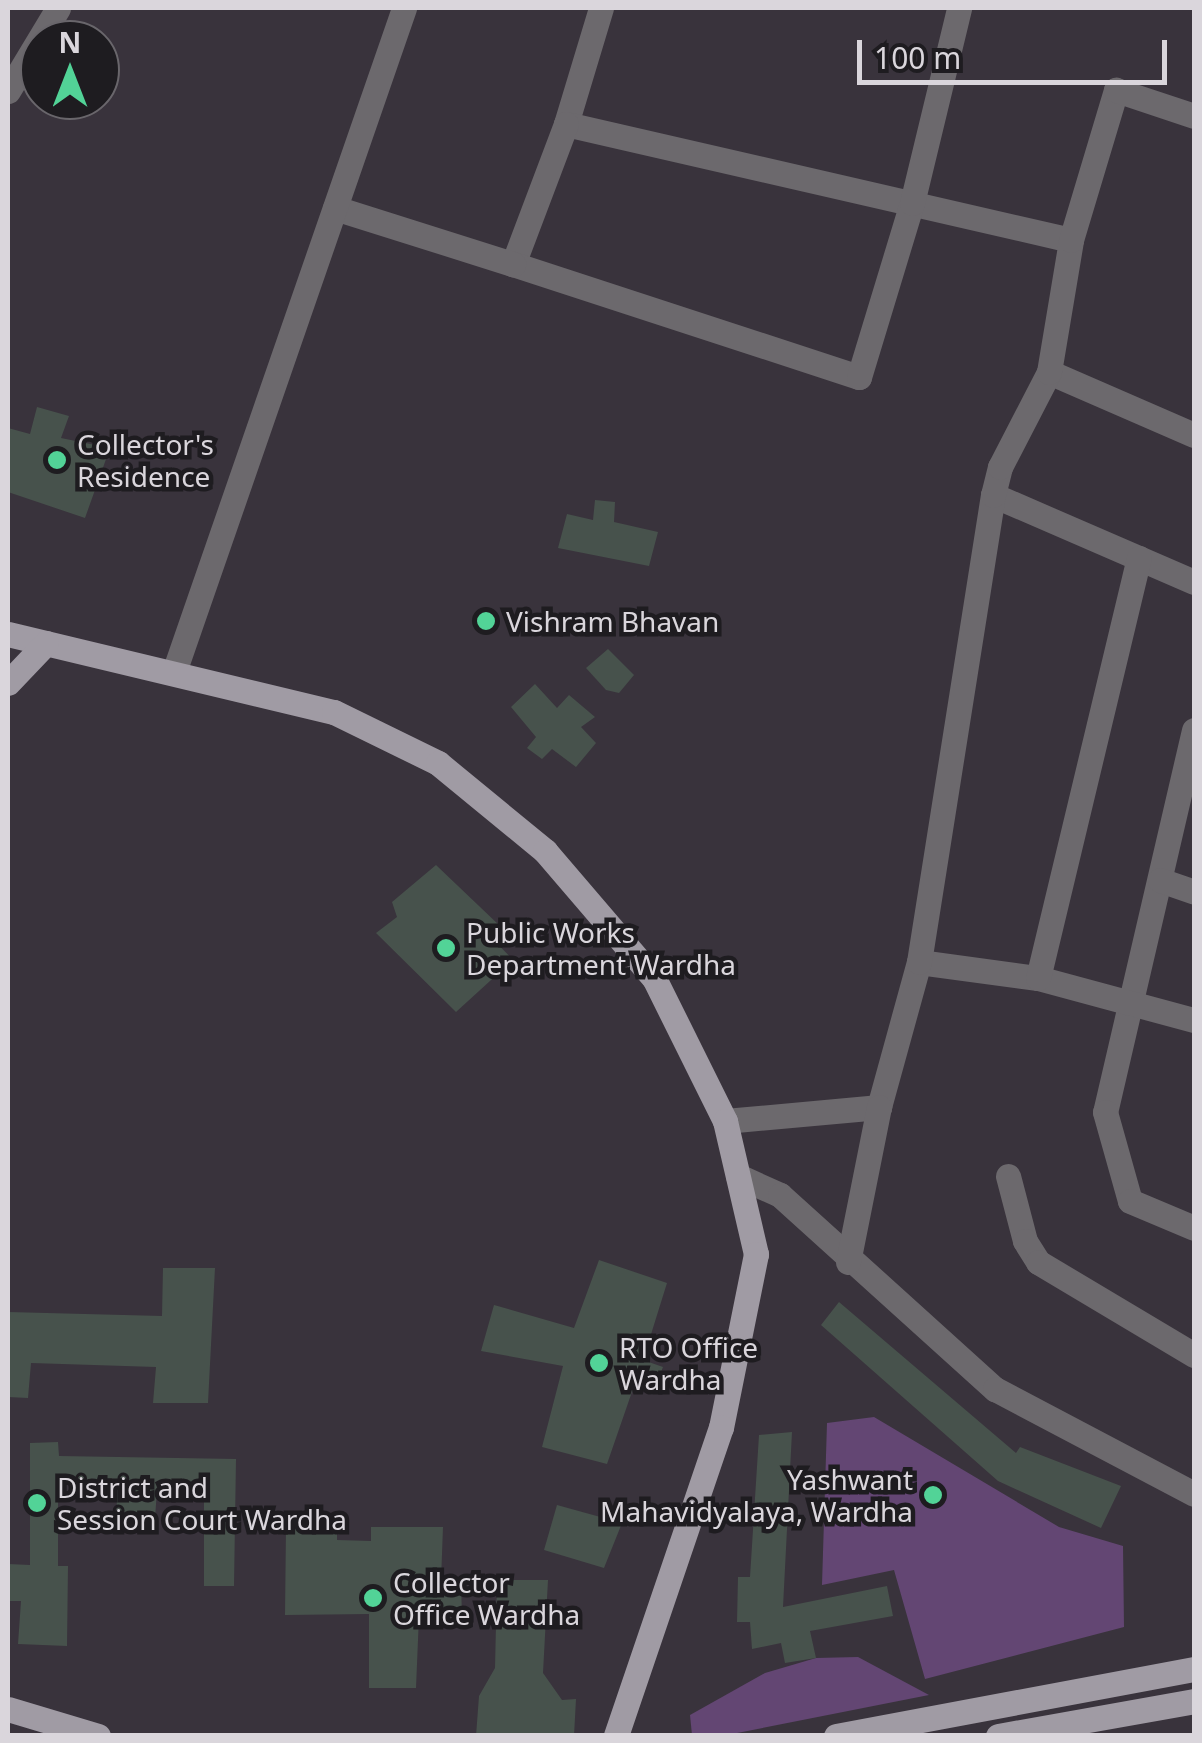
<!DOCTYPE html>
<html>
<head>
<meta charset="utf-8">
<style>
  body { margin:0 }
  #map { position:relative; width:1202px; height:1743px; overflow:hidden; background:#39333c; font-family:"Noto Sans",sans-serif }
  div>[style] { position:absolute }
  .green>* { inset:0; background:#634673 }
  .building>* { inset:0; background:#47524c }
  .minor>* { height:25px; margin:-12.5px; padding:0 12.5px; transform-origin:12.5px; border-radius:12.5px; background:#6c696d }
  .major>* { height:25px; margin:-12.5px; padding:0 12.5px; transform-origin:12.5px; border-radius:12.5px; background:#a09ba4 }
  .dots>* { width:28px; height:28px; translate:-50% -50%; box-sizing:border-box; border:5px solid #1e1c20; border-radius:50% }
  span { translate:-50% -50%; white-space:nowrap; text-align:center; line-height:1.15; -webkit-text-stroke:9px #1e1c20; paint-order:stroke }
  .poi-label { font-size:28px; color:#dad6dc }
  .left { translate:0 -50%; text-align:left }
  .right { translate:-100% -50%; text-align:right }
  .frame { position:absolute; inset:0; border:10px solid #dad6dc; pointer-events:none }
  .north { position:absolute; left:20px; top:20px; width:100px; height:100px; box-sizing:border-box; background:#1e1c20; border:2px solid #69666b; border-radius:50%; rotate:0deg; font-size:28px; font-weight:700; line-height:40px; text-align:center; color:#dad6dc }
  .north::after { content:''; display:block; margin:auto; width:35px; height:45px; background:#52d397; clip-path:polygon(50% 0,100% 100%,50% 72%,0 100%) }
  .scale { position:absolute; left:857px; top:40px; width:310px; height:45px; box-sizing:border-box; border:5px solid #dad6dc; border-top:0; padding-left:12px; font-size:30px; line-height:35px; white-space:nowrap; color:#dad6dc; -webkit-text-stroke:8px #1e1c20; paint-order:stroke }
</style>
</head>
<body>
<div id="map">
  <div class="green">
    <div style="clip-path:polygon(874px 1417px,1059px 1527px,1123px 1546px,1124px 1627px,925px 1679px,894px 1570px,822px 1585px,827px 1423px)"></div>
    <div style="clip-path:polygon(858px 1657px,929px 1695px,727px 1735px,692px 1735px,690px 1715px,765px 1673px,816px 1658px)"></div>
  </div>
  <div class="building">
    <div style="clip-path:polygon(37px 407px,69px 416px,61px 438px,110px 448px,85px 518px,8px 492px,8px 428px,30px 434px)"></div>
    <div style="clip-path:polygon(595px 500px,615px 502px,614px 522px,658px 532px,649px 566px,558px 548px,567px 514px,593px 520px)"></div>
    <div style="clip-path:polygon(608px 649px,634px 675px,619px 693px,606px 690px,586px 668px)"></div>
    <div style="clip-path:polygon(535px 684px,557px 708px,569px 695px,595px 717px,581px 727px,596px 743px,576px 767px,552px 749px,542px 759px,527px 748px,536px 737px,511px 707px)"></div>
    <div style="clip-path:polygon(436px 865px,500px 926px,490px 936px,513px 960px,456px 1012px,376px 933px,397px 917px,392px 902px)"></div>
    <div style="clip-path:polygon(599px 1260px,667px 1283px,643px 1360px,663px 1367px,654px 1390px,634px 1386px,607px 1464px,542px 1447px,563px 1366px,481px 1351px,494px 1305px,574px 1328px)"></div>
    <div style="clip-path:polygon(163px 1268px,215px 1268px,208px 1403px,153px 1403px,156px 1367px,31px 1363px,28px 1398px,8px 1397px,8px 1312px,162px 1316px)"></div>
    <div style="clip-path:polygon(839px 1302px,1016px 1453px,1020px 1447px,1121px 1486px,1101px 1528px,998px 1481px,821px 1325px)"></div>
    <div style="clip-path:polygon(792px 1432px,783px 1607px,887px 1586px,893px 1616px,810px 1631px,816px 1658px,785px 1663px,781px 1643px,752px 1649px,750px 1622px,737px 1622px,738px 1577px,750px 1577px,759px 1435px)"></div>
    <div style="clip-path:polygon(58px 1442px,59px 1456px,236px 1459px,234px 1586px,204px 1586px,204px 1489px,157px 1489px,155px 1519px,116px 1517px,118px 1481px,58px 1479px,58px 1566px,68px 1566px,67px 1646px,18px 1644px,21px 1601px,8px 1601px,8px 1564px,30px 1565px,30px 1443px)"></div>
    <div style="clip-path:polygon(557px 1505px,622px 1523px,604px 1568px,544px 1550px)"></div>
    <div style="clip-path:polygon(337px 1524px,337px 1540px,371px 1541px,371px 1527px,443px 1527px,441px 1581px,461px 1582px,462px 1617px,419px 1616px,416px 1688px,369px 1688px,369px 1614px,285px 1615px,286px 1527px)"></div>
    <div style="clip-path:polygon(497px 1580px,548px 1580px,543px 1673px,562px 1700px,576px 1699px,574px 1736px,476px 1736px,479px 1696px,495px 1668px)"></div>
  </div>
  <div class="minor">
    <div style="left:601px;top:8px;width:121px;rotate:106.8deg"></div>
    <div style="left:566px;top:124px;width:518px;rotate:12.94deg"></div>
    <div style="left:8px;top:91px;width:97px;rotate:-58.9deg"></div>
    <div style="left:566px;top:124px;width:150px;rotate:110.7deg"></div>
    <div style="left:513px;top:264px;width:364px;rotate:18.1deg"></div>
    <div style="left:859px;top:377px;width:182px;rotate:-73.1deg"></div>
    <div style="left:912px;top:203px;width:201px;rotate:-76.4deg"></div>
    <div style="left:335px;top:208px;width:187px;rotate:17.5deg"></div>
    <div style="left:1049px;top:372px;width:158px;rotate:23.5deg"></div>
    <div style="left:993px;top:495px;width:219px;rotate:23.4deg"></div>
    <div style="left:174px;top:672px;width:703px;rotate:-70.89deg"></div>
    <div style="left:1194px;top:730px;width:392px;rotate:103.1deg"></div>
    <div style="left:1105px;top:1112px;width:92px;rotate:74.3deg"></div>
    <div style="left:1130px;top:1201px;width:69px;rotate:22.9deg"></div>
    <div style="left:1160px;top:880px;width:36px;rotate:19deg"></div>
    <div style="left:919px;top:962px;width:120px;rotate:7.7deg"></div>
    <div style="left:1038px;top:978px;width:162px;rotate:15.1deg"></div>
    <div style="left:1038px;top:978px;width:432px;rotate:-76.5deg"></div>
    <div style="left:725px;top:1121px;width:155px;rotate:-5.2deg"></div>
    <div style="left:879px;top:1107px;width:150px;rotate:-74.6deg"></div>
    <div style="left:919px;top:962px;width:473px;rotate:-81deg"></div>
    <div style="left:993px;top:495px;width:29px;rotate:-76deg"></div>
    <div style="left:1000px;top:467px;width:107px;rotate:-62.7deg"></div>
    <div style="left:1049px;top:372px;width:134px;rotate:-80.5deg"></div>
    <div style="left:1071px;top:240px;width:157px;rotate:-73.3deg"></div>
    <div style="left:1116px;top:90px;width:82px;rotate:18.4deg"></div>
    <div style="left:738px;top:1176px;width:46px;rotate:24.3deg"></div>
    <div style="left:780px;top:1195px;width:290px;rotate:42.1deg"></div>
    <div style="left:995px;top:1389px;width:225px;rotate:27.8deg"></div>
    <div style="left:1008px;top:1176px;width:67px;rotate:75.3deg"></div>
    <div style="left:1025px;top:1241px;width:25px;rotate:58deg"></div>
    <div style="left:1038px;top:1262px;width:182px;rotate:30.8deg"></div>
    <div style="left:848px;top:1262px;width:158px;rotate:-78.7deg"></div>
  </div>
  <div class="major">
    <div style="left:8px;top:634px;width:335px;rotate:13.5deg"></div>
    <div style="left:334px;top:712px;width:116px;rotate:26.1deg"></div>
    <div style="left:438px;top:763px;width:139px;rotate:39.4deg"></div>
    <div style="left:545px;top:851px;width:167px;rotate:49.4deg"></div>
    <div style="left:654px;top:978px;width:160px;rotate:63.6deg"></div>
    <div style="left:725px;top:1121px;width:137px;rotate:76.9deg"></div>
    <div style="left:756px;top:1254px;width:177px;rotate:101.4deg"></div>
    <div style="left:721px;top:1427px;width:326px;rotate:108.8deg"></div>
    <div style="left:8px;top:683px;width:55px;rotate:-46.5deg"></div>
    <div style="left:8px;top:1709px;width:94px;rotate:16.7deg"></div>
    <div style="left:836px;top:1736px;width:364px;rotate:-10.6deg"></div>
    <div style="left:998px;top:1736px;width:199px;rotate:-10.1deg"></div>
  </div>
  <div class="dots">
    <div style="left:57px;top:460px;background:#52d397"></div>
    <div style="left:486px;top:621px;background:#52d397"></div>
    <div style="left:446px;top:948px;background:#52d397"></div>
    <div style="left:599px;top:1363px;background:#52d397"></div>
    <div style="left:933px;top:1495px;background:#52d397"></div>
    <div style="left:37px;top:1503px;background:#52d397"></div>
    <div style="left:373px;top:1598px;background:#52d397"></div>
  </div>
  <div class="poi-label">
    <span class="left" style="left:77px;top:460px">Collector's<br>Residence</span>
    <span class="left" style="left:506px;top:621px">Vishram Bhavan</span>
    <span class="left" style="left:466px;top:948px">Public Works<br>Department Wardha</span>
    <span class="left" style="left:619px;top:1363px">RTO Office<br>Wardha</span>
    <span class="right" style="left:913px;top:1495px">Yashwant<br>Mahavidyalaya, Wardha</span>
    <span class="left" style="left:57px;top:1503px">District and<br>Session Court Wardha</span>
    <span class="left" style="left:393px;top:1598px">Collector<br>Office Wardha</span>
  </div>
  <div class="frame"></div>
  <div class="north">N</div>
  <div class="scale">100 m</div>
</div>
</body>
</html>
